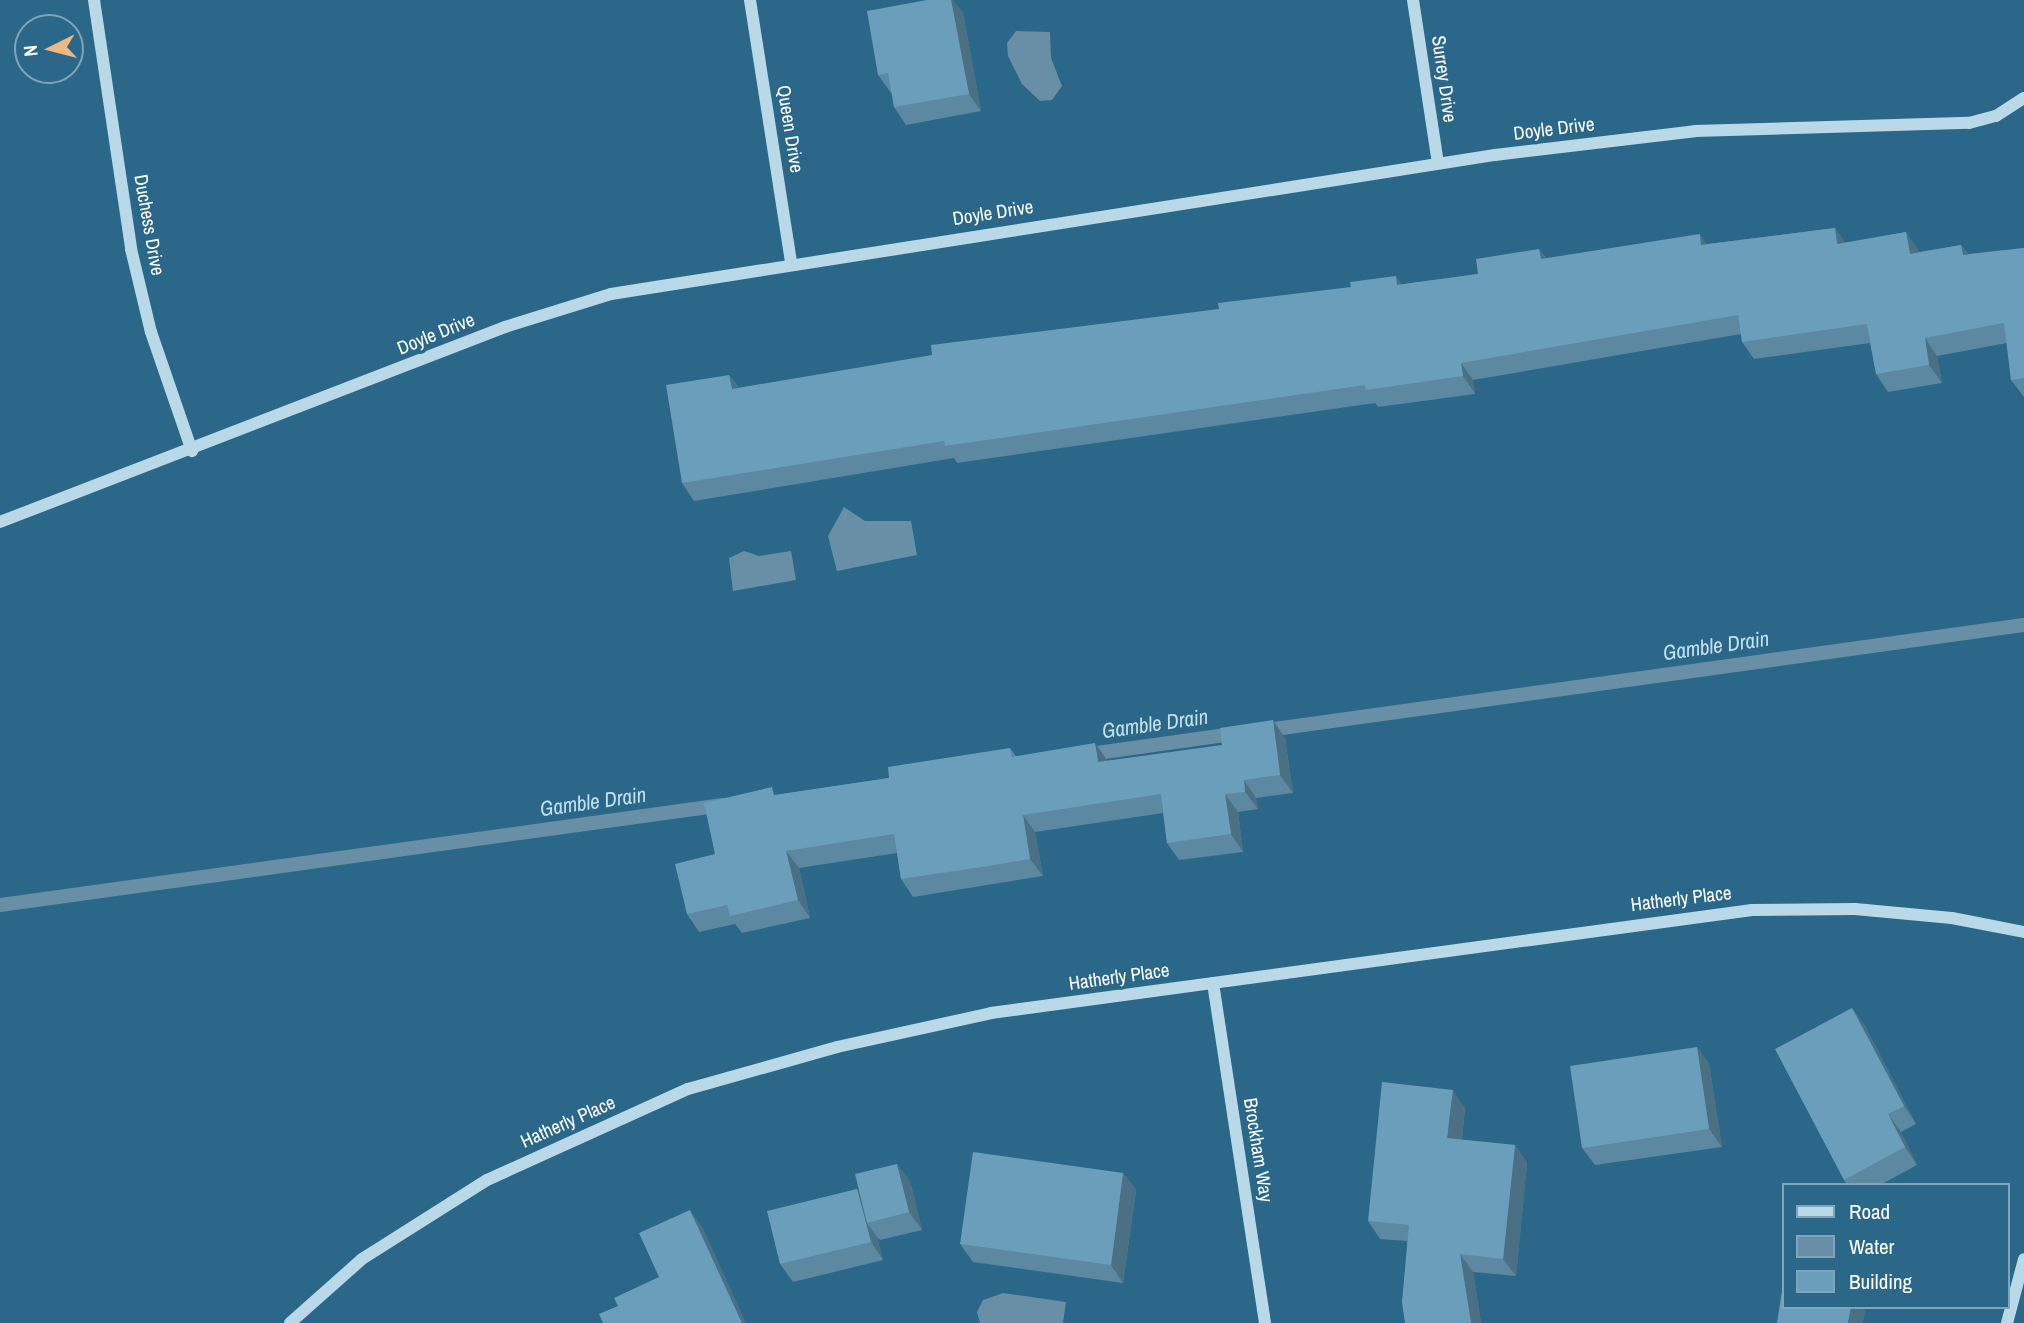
<!DOCTYPE html>
<html>
<head>
<meta charset="utf-8">
<style>
  body { margin:0 }
  #map { position:relative; width:2024px; height:1323px; overflow:hidden; background:#2b6789; font-family:"Archivo Narrow",sans-serif }
  div>[style] { position:absolute }
  .water>* { inset:0; background:#688fa5 }
  .stream>* { height:14px; margin:-7px; padding:0 7px; transform-origin:7px; border-radius:7px; background:#688fa5 }
  .minor>* { height:12px; margin:-6px; padding:0 6px; transform-origin:6px; border-radius:6px; background:#b9d8e8 }
  .wall>* { inset:0; background:#5c88a1 }
  .shaded-wall>* { inset:0; background:#4b6f83 }
  .building>* { inset:0; background:#6b9ebb }
  span { translate:-50% -50%; white-space:nowrap; text-align:center; line-height:1.15; -webkit-text-stroke:7px #2b6789; paint-order:stroke }
  .street-label { font-size:19px; color:#fff }
  .water-label { font-size:21px; color:#c4e1ef; font-style:italic }
  .legend { position:absolute; left:1782px; top:1183px; width:228px; height:126px; box-sizing:border-box; background:#2b6789; border:2px solid #80a4b8; margin:0; padding:9px 12px; list-style:none; font-size:21px; color:#fff }
  .legend li { display:flex; align-items:center; gap:14px; height:35px }
  .legend b { width:35px; border:2px solid #80a4b8 }
  .north { position:absolute; left:14px; top:14px; width:70px; height:70px; box-sizing:border-box; background:#2b6789; border:2px solid #80a4b8; border-radius:50%; rotate:264deg; font-size:19px; font-weight:700; line-height:28px; text-align:center; color:#fff }
  .north::after { content:''; display:block; margin:auto; width:24px; height:32px; background:#eeb881; clip-path:polygon(50% 0,100% 100%,50% 72%,0 100%) }
</style>
</head>
<body>
<div id="map">
  <div class="water">
    <div style="clip-path:polygon(1016px 31px,1050px 32px,1051px 58px,1062px 86px,1052px 100px,1040px 101px,1022px 84px,1008px 56px,1007px 43px)"></div>
    <div style="clip-path:polygon(844px 507px,865px 521px,911px 521px,917px 555px,837px 571px,828px 536px)"></div>
    <div style="clip-path:polygon(744px 551px,759px 556px,791px 551px,796px 580px,733px 591px,729px 558px)"></div>
    <div style="clip-path:polygon(1003px 1293px,1066px 1302px,1063px 1323px,980px 1323px,977px 1312px,983px 1300px)"></div>
  </div>
  <div class="stream">
    <div style="left:1260px;top:731px;width:771px;rotate:-7.9deg"></div>
    <div style="left:1083px;top:755px;width:159px;rotate:-8deg"></div>
    <div style="left:0;top:905px;width:730px;rotate:-7.87deg"></div>
  </div>
  <div class="minor">
    <div style="left:94px;top:0;width:252px;rotate:81.5deg"></div>
    <div style="left:131px;top:249px;width:85px;rotate:76.5deg"></div>
    <div style="left:151px;top:332px;width:126px;rotate:71deg"></div>
    <div style="left:750px;top:0;width:266px;rotate:81.1deg"></div>
    <div style="left:1413px;top:0;width:165px;rotate:81.3deg"></div>
    <div style="left:0;top:522px;width:541px;rotate:-21.11deg"></div>
    <div style="left:505px;top:327px;width:111px;rotate:-17.3deg"></div>
    <div style="left:611px;top:294px;width:895px;rotate:-8.94deg"></div>
    <div style="left:1495px;top:155px;width:201px;rotate:-6.8deg"></div>
    <div style="left:1695px;top:131px;width:274px;rotate:-1.7deg"></div>
    <div style="left:1969px;top:123px;width:28px;rotate:-15deg"></div>
    <div style="left:1996px;top:116px;width:33px;rotate:-33deg"></div>
    <div style="left:1213px;top:983px;width:344px;rotate:81.3deg"></div>
    <div style="left:290px;top:1323px;width:96px;rotate:-41.6deg"></div>
    <div style="left:362px;top:1259px;width:148px;rotate:-32.3deg"></div>
    <div style="left:487px;top:1180px;width:221px;rotate:-24.4deg"></div>
    <div style="left:688px;top:1089px;width:155px;rotate:-15.7deg"></div>
    <div style="left:837px;top:1047px;width:158px;rotate:-12.4deg"></div>
    <div style="left:991px;top:1013px;width:768px;rotate:-7.71deg"></div>
    <div style="left:1752px;top:910px;width:103px;rotate:-0.6deg"></div>
    <div style="left:1855px;top:909px;width:97px;rotate:5.3deg"></div>
    <div style="left:1952px;top:918px;width:73px;rotate:11deg"></div>
    <div style="left:2007px;top:1323px;width:66px;rotate:-75.1deg"></div>
  </div>
  <div class="wall">
    <div style="clip-path:polygon(927px 0,953px 0,963px 13px,981px 111px,906px 125px,894px 107px,892px 92px,891px 93px,878px 75px)"></div>
    <div style="clip-path:polygon(1835px 228px,1845px 243px,1906px 232px,1918px 250px,1919px 252px,1961px 245px,1968px 254px,2024px 248px,2024px 397px,2011px 380px,2007px 343px,1937px 356px,1942px 383px,1888px 392px,1876px 374px,1870px 343px,1754px 359px,1742px 342px,1741px 334px,1473px 380px,1475px 394px,1378px 407px,1375px 403px,957px 463px,954px 458px,694px 501px,682px 483px,729px 375px,739px 388px,1219px 309px,1478px 274px,1539px 249px,1546px 258px,1707px 244px)"></div>
    <div style="clip-path:polygon(1285px 738px,1293px 793px,1256px 798px,1258px 809px,1238px 812px,1243px 852px,1179px 860px,1167px 843px,1163px 813px,1035px 832px,1043px 876px,913px 897px,901px 879px,897px 853px,799px 868px,810px 918px,742px 933px,735px 924px,699px 932px,687px 914px,715px 854px,777px 795px,889px 778px,1010px 748px,1016px 756px,1107px 761px)"></div>
    <div style="clip-path:polygon(1852px 1008px,1865px 1026px,1916px 1124px,1901px 1132px,1917px 1165px,1880px 1185px,1847px 1185px,1844px 1180px)"></div>
    <div style="clip-path:polygon(1697px 1047px,1709px 1064px,1722px 1147px,1595px 1165px,1582px 1148px)"></div>
    <div style="clip-path:polygon(1465px 1108px,1462px 1140px,1515px 1145px,1527px 1163px,1516px 1276px,1473px 1272px,1481px 1323px,1405px 1323px,1407px 1241px,1380px 1239px,1368px 1221px)"></div>
    <div style="clip-path:polygon(1123px 1173px,1136px 1190px,1123px 1283px,973px 1262px,960px 1244px)"></div>
    <div style="clip-path:polygon(910px 1181px,922px 1230px,880px 1240px,877px 1237px,883px 1260px,793px 1282px,780px 1264px,857px 1189px,860px 1193px)"></div>
  </div>
  <div class="shaded-wall">
    <div style="clip-path:polygon(951px 0,953px 0,963px 13px,981px 111px,969px 94px)"></div>
    <div style="clip-path:polygon(1835px 228px,1847px 246px,1837px 244px)"></div>
    <div style="clip-path:polygon(1906px 232px,1918px 250px,1922px 272px,1910px 254px)"></div>
    <div style="clip-path:polygon(1700px 234px,1712px 252px,1701px 245px)"></div>
    <div style="clip-path:polygon(1961px 245px,1974px 263px,1963px 255px)"></div>
    <div style="clip-path:polygon(1539px 249px,1552px 267px,1541px 259px)"></div>
    <div style="clip-path:polygon(1396px 276px,1408px 293px,1397px 285px)"></div>
    <div style="clip-path:polygon(1925px 338px,1937px 356px,1942px 383px,1929px 365px)"></div>
    <div style="clip-path:polygon(1461px 363px,1473px 380px,1475px 394px,1463px 376px)"></div>
    <div style="clip-path:polygon(729px 375px,741px 392px,732px 389px)"></div>
    <div style="clip-path:polygon(1273px 720px,1285px 738px,1293px 793px,1280px 775px)"></div>
    <div style="clip-path:polygon(1095px 743px,1107px 760px,1110px 780px,1098px 762px)"></div>
    <div style="clip-path:polygon(1244px 780px,1256px 798px,1258px 809px,1245px 792px)"></div>
    <div style="clip-path:polygon(1225px 794px,1238px 812px,1243px 852px,1231px 834px)"></div>
    <div style="clip-path:polygon(1023px 815px,1035px 832px,1043px 876px,1030px 859px)"></div>
    <div style="clip-path:polygon(786px 851px,799px 868px,810px 918px,798px 900px)"></div>
    <div style="clip-path:polygon(1852px 1008px,1865px 1026px,1916px 1124px,1904px 1106px)"></div>
    <div style="clip-path:polygon(1697px 1047px,1709px 1064px,1722px 1147px,1709px 1129px)"></div>
    <div style="clip-path:polygon(1453px 1090px,1465px 1108px,1460px 1156px,1447px 1138px)"></div>
    <div style="clip-path:polygon(1888px 1114px,1901px 1132px,1917px 1165px,1905px 1147px)"></div>
    <div style="clip-path:polygon(1515px 1145px,1527px 1163px,1516px 1276px,1503px 1259px)"></div>
    <div style="clip-path:polygon(897px 1164px,910px 1181px,922px 1230px,909px 1212px)"></div>
    <div style="clip-path:polygon(1123px 1173px,1136px 1190px,1123px 1283px,1111px 1265px)"></div>
    <div style="clip-path:polygon(857px 1189px,869px 1207px,867px 1223px,877px 1237px,883px 1260px,871px 1242px)"></div>
    <div style="clip-path:polygon(690px 1210px,703px 1228px,746px 1323px,742px 1323px)"></div>
    <div style="clip-path:polygon(1460px 1254px,1473px 1272px,1481px 1323px,1471px 1323px)"></div>
    <div style="clip-path:polygon(1851px 1307px,1866px 1307px,1863px 1323px,1848px 1323px)"></div>
  </div>
  <div class="building">
    <div style="clip-path:polygon(927px 0,951px 0,969px 94px,894px 107px,888px 73px,878px 75px,867px 11px)"></div>
    <div style="clip-path:polygon(1835px 228px,1837px 244px,1906px 232px,1910px 254px,1961px 245px,1963px 255px,2024px 248px,2024px 378px,2011px 380px,2004px 323px,1925px 338px,1929px 365px,1876px 374px,1867px 324px,1742px 342px,1738px 315px,1461px 363px,1463px 376px,1366px 390px,1365px 385px,945px 446px,944px 441px,682px 483px,666px 385px,729px 375px,732px 389px,932px 355px,931px 345px,1219px 309px,1218px 303px,1351px 287px,1350px 282px,1396px 276px,1397px 285px,1478px 274px,1476px 259px,1539px 249px,1541px 259px,1700px 234px,1701px 245px)"></div>
    <div style="clip-path:polygon(1273px 720px,1280px 775px,1244px 780px,1245px 792px,1225px 794px,1231px 834px,1167px 843px,1161px 794px,1023px 815px,1030px 859px,982px 867px,901px 879px,894px 834px,786px 851px,798px 900px,730px 916px,727px 905px,687px 914px,675px 864px,715px 854px,704px 803px,772px 787px,774px 795px,889px 778px,888px 767px,1010px 748px,1012px 757px,1095px 743px,1098px 762px,1222px 745px,1220px 728px)"></div>
    <div style="clip-path:polygon(1852px 1008px,1904px 1106px,1888px 1114px,1905px 1147px,1844px 1180px,1775px 1049px)"></div>
    <div style="clip-path:polygon(1697px 1047px,1709px 1129px,1582px 1148px,1570px 1066px)"></div>
    <div style="clip-path:polygon(1382px 1082px,1453px 1090px,1447px 1138px,1515px 1145px,1503px 1259px,1460px 1254px,1471px 1323px,1405px 1323px,1402px 1302px,1409px 1225px,1368px 1221px)"></div>
    <div style="clip-path:polygon(973px 1152px,1123px 1173px,1111px 1265px,960px 1244px)"></div>
    <div style="clip-path:polygon(897px 1164px,909px 1212px,867px 1223px,855px 1174px)"></div>
    <div style="clip-path:polygon(857px 1189px,871px 1242px,780px 1264px,767px 1211px)"></div>
    <div style="clip-path:polygon(690px 1210px,742px 1323px,603px 1323px,599px 1314px,618px 1306px,614px 1298px,659px 1277px,639px 1233px)"></div>
    <div style="clip-path:polygon(1784px 1278px,1784px 1307px,1851px 1307px,1848px 1323px,1777px 1323px)"></div>
  </div>
  <div class="street-label">
    <span style="left:1444px;top:79px;rotate:82deg">Surrey Drive</span>
    <span style="left:790px;top:129px;rotate:81deg">Queen Drive</span>
    <span style="left:1554px;top:129px;rotate:-7deg">Doyle Drive</span>
    <span style="left:993px;top:213px;rotate:-9deg">Doyle Drive</span>
    <span style="left:149px;top:225px;rotate:80deg">Duchess Drive</span>
    <span style="left:436px;top:334px;rotate:-22deg">Doyle Drive</span>
    <span style="left:1681px;top:899px;rotate:-7deg">Hatherly Place</span>
    <span style="left:1119px;top:977px;rotate:-8deg">Hatherly Place</span>
    <span style="left:568px;top:1122px;rotate:-24deg">Hatherly Place</span>
    <span style="left:1258px;top:1150px;rotate:81deg">Brockham Way</span>
  </div>
  <div class="water-label">
    <span style="left:1716px;top:646px;rotate:-8deg">Gamble Drain</span>
    <span style="left:1155px;top:724px;rotate:-8deg">Gamble Drain</span>
    <span style="left:593px;top:802px;rotate:-8deg">Gamble Drain</span>
  </div>
  <ul class="legend">
  <li><b style="height:9px;background:#b9d8e8"></b>Road</li>
  <li><b style="height:19px;background:#688fa5"></b>Water</li>
  <li><b style="height:19px;background:#6b9ebb"></b>Building</li>
  </ul>
  <div class="north">N</div>
</div>
</body>
</html>
